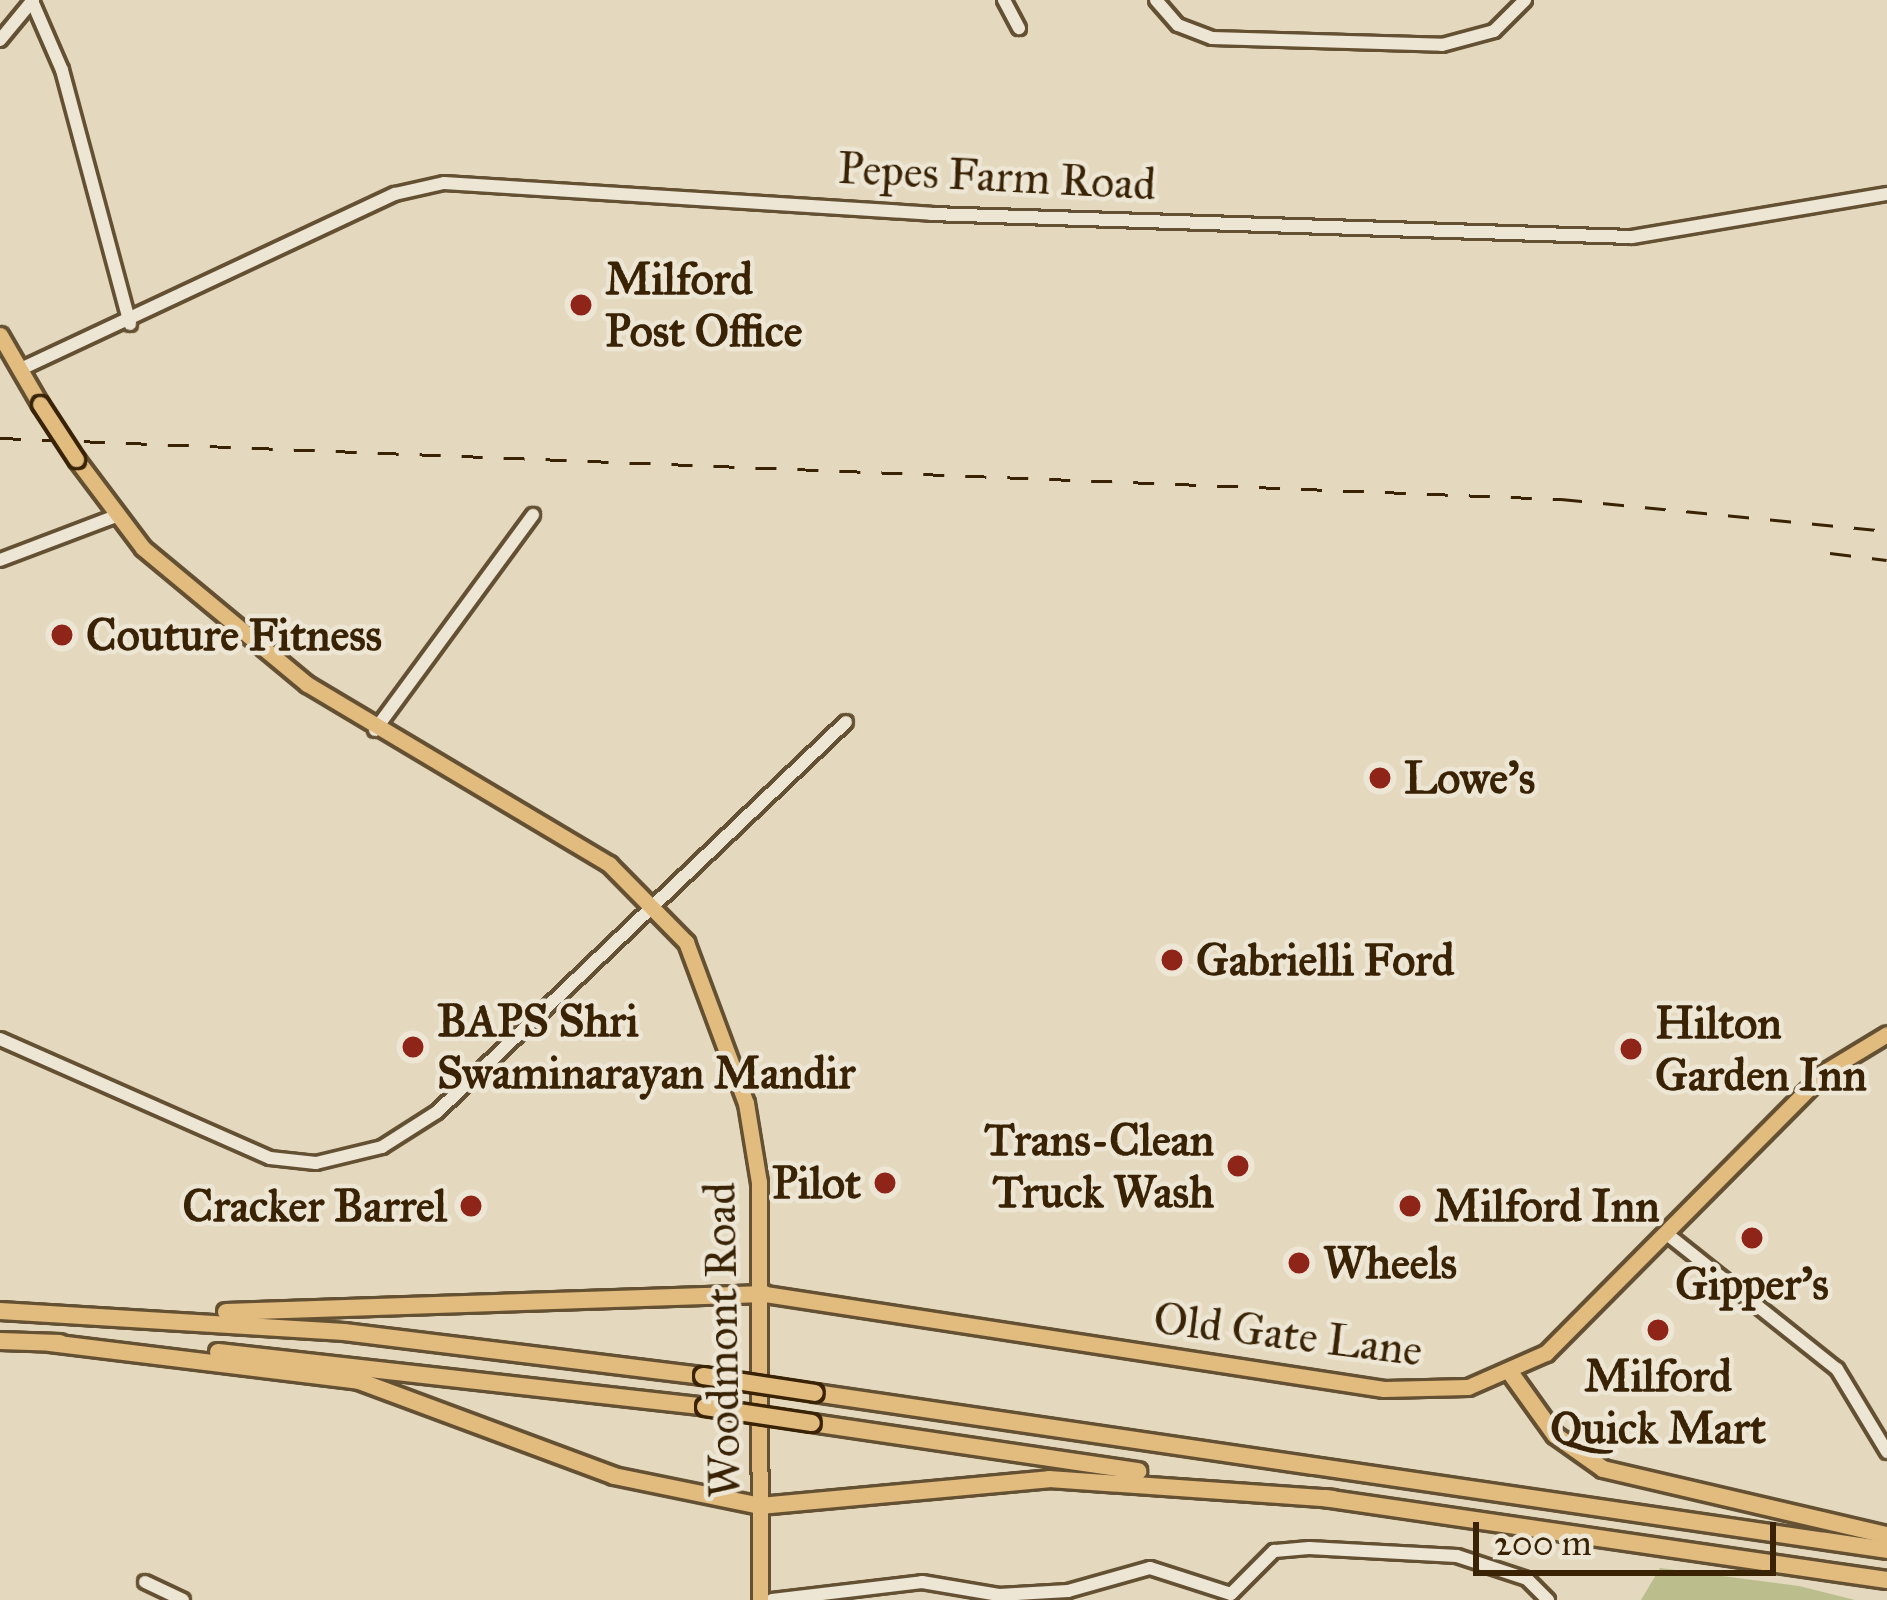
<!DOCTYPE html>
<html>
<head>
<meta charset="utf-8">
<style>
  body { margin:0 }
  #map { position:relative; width:1887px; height:1600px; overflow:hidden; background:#e4d9be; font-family:"IM FELL Great Primer",serif }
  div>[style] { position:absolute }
  .green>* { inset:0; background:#bbbd8d }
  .roads { filter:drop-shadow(3px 0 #645032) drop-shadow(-3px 0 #645032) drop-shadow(0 3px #645032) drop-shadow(0 -3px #645032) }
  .minor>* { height:12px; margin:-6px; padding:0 6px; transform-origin:6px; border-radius:6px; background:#ede6d5 }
  .major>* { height:15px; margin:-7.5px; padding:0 7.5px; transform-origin:7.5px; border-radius:7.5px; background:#e2bc7f }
  .highway>* { height:16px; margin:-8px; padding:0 8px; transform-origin:8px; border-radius:8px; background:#e2bc7f }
  .rail>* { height:3px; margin-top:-1.5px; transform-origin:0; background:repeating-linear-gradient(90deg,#392304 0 21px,transparent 0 42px) }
  .bridges { filter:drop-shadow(3px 0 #392304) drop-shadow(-3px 0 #392304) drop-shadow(0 3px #392304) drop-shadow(0 -3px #392304) }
  .major-bridge>* { height:15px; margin:-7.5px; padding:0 7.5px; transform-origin:7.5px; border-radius:7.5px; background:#e2bc7f }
  .highway-bridge>* { height:16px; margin:-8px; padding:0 8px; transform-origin:8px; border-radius:8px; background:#e2bc7f }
  .dots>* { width:33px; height:33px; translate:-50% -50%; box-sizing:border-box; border:6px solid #ede6d5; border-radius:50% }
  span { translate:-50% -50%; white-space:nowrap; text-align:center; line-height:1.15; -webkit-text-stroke:9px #ede6d5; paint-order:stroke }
  .street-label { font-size:45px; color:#392304 }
  .poi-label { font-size:45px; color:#392304; font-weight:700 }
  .left { translate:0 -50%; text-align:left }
  .right { translate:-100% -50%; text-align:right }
  .scale { position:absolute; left:1473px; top:1522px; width:303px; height:54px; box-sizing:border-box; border:6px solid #392304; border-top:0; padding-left:15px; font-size:36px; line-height:42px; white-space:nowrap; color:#392304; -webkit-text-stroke:9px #ede6d5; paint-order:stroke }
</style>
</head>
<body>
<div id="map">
  <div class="green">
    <div style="clip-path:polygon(1660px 1568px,1799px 1586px,1855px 1600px,1641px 1600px)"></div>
  </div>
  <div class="roads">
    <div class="minor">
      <div style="left:1004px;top:0;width:32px;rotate:62deg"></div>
      <div style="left:1156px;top:0;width:33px;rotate:49deg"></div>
      <div style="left:1178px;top:25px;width:36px;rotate:21deg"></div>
      <div style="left:1212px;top:38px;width:230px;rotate:1.7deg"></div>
      <div style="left:1442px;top:45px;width:54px;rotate:-15.1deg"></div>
      <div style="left:1494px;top:31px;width:44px;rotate:-45deg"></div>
      <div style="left:32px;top:1px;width:75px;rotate:66.5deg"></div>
      <div style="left:62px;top:70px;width:263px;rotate:75deg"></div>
      <div style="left:0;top:40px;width:52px;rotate:-50.5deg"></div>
      <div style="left:21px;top:369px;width:413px;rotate:-25.1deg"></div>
      <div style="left:395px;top:194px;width:50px;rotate:-12.7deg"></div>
      <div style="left:444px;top:183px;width:488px;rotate:3.6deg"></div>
      <div style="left:931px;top:214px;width:701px;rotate:1.88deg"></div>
      <div style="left:1632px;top:237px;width:259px;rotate:-9.6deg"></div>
      <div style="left:0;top:560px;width:121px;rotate:-20.8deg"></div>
      <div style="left:375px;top:730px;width:267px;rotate:-53.7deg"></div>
      <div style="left:0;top:1039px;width:295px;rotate:23.8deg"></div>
      <div style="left:270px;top:1158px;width:46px;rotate:6.2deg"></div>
      <div style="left:316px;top:1163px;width:68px;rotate:-13.6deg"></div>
      <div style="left:382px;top:1147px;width:65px;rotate:-32.5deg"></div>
      <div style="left:437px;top:1112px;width:565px;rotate:-43.64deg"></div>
      <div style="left:1667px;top:1234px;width:217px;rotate:38.5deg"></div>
      <div style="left:1837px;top:1369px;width:97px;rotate:58.9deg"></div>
      <div style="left:145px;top:1582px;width:42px;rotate:25.3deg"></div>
      <div style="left:772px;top:1600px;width:151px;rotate:-6.8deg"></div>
      <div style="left:922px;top:1582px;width:78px;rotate:9.6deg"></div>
      <div style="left:999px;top:1595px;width:69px;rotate:-3.3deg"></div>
      <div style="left:1068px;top:1591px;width:85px;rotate:-15.7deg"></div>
      <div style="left:1150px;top:1568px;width:85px;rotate:17.8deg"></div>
      <div style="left:1231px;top:1594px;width:61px;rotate:-45deg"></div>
      <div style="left:1274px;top:1551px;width:35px;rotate:-5deg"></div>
      <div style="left:1309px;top:1548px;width:148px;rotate:3.1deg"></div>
      <div style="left:1457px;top:1556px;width:74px;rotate:18.2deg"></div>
      <div style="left:1527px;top:1579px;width:30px;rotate:45deg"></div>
    </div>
    <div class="major">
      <div style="left:0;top:335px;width:80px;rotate:59.9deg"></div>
      <div style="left:76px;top:459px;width:111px;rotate:53deg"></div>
      <div style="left:143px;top:548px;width:213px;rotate:39.7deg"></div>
      <div style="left:307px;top:684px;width:352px;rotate:30.8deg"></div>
      <div style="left:609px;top:864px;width:110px;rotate:45.4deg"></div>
      <div style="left:686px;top:942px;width:172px;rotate:69.6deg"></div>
      <div style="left:746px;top:1103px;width:80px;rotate:80.7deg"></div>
      <div style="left:759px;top:1182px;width:418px;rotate:89.9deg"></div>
      <div style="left:765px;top:1294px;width:626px;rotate:8.73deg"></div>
      <div style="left:1384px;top:1389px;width:84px;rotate:-1.4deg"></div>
      <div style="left:1468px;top:1387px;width:85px;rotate:-23.6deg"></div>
      <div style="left:1546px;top:1353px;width:397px;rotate:-45.2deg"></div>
      <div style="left:1826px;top:1071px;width:71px;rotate:-31.2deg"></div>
    </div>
    <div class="highway">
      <div style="left:0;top:1311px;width:345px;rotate:3.5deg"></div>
      <div style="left:344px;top:1332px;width:362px;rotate:7deg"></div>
      <div style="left:226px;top:1312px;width:539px;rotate:-1.91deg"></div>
      <div style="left:0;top:1341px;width:60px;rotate:1.9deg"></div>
      <div style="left:50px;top:1343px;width:311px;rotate:7deg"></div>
      <div style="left:359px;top:1381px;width:272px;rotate:20.4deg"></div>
      <div style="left:614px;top:1476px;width:149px;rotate:11.6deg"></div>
      <div style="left:760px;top:1506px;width:290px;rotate:-5.3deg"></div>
      <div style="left:1049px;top:1479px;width:284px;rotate:4deg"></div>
      <div style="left:218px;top:1352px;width:490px;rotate:6.4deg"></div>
      <div style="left:1512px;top:1375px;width:74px;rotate:54.4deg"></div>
      <div style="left:1555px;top:1435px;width:59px;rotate:35.3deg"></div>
      <div style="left:1603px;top:1469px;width:292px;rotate:13.1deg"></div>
      <div style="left:815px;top:1393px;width:1083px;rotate:8.33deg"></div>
      <div style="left:812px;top:1423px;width:330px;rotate:8.4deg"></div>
      <div style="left:1324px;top:1498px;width:569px;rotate:8.29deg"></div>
    </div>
  </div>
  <div class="rail">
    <div style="left:0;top:438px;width:1562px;rotate:2.24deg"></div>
    <div style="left:1561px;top:499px;width:328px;rotate:5.6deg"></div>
    <div style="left:1830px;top:553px;width:57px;rotate:7deg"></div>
  </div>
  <div class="bridges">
    <div class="major-bridge">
      <div style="left:40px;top:404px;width:66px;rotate:56.8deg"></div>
    </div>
    <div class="highway-bridge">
      <div style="left:703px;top:1376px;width:113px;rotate:8.6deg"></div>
      <div style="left:705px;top:1407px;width:108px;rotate:8.5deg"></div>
    </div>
  </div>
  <div class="dots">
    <div style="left:581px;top:305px;background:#8f2418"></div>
    <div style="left:62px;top:635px;background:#8f2418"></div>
    <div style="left:1380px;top:778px;background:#8f2418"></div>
    <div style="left:1172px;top:960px;background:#8f2418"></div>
    <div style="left:413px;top:1047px;background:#8f2418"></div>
    <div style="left:1631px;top:1049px;background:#8f2418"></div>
    <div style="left:1238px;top:1166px;background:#8f2418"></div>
    <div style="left:885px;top:1183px;background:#8f2418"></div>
    <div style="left:471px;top:1206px;background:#8f2418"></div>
    <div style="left:1410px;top:1206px;background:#8f2418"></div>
    <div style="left:1752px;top:1238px;background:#8f2418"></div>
    <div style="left:1299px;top:1263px;background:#8f2418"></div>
    <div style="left:1658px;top:1330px;background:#8f2418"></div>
  </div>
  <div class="street-label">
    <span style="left:997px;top:176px;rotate:3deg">Pepes Farm Road</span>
    <span style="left:1288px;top:1334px;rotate:7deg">Old Gate Lane</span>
    <span style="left:722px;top:1340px;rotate:-91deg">Woodmont Road</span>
  </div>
  <div class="poi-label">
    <span class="left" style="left:605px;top:305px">Milford<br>Post Office</span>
    <span class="left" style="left:86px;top:635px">Couture Fitness</span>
    <span class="left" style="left:1404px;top:778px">Lowe's</span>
    <span class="left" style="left:1196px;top:960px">Gabrielli Ford</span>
    <span class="left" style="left:437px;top:1047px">BAPS Shri<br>Swaminarayan Mandir</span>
    <span class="left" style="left:1655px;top:1049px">Hilton<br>Garden Inn</span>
    <span class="right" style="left:1214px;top:1166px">Trans-Clean<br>Truck Wash</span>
    <span class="right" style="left:861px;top:1183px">Pilot</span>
    <span class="right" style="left:447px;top:1206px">Cracker Barrel</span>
    <span class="left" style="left:1434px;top:1206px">Milford Inn</span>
    <span class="left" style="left:1323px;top:1263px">Wheels</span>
    <span style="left:1752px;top:1284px">Gipper's</span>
    <span style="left:1658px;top:1402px">Milford<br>Quick Mart</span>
  </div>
  <div class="scale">200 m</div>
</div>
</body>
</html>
